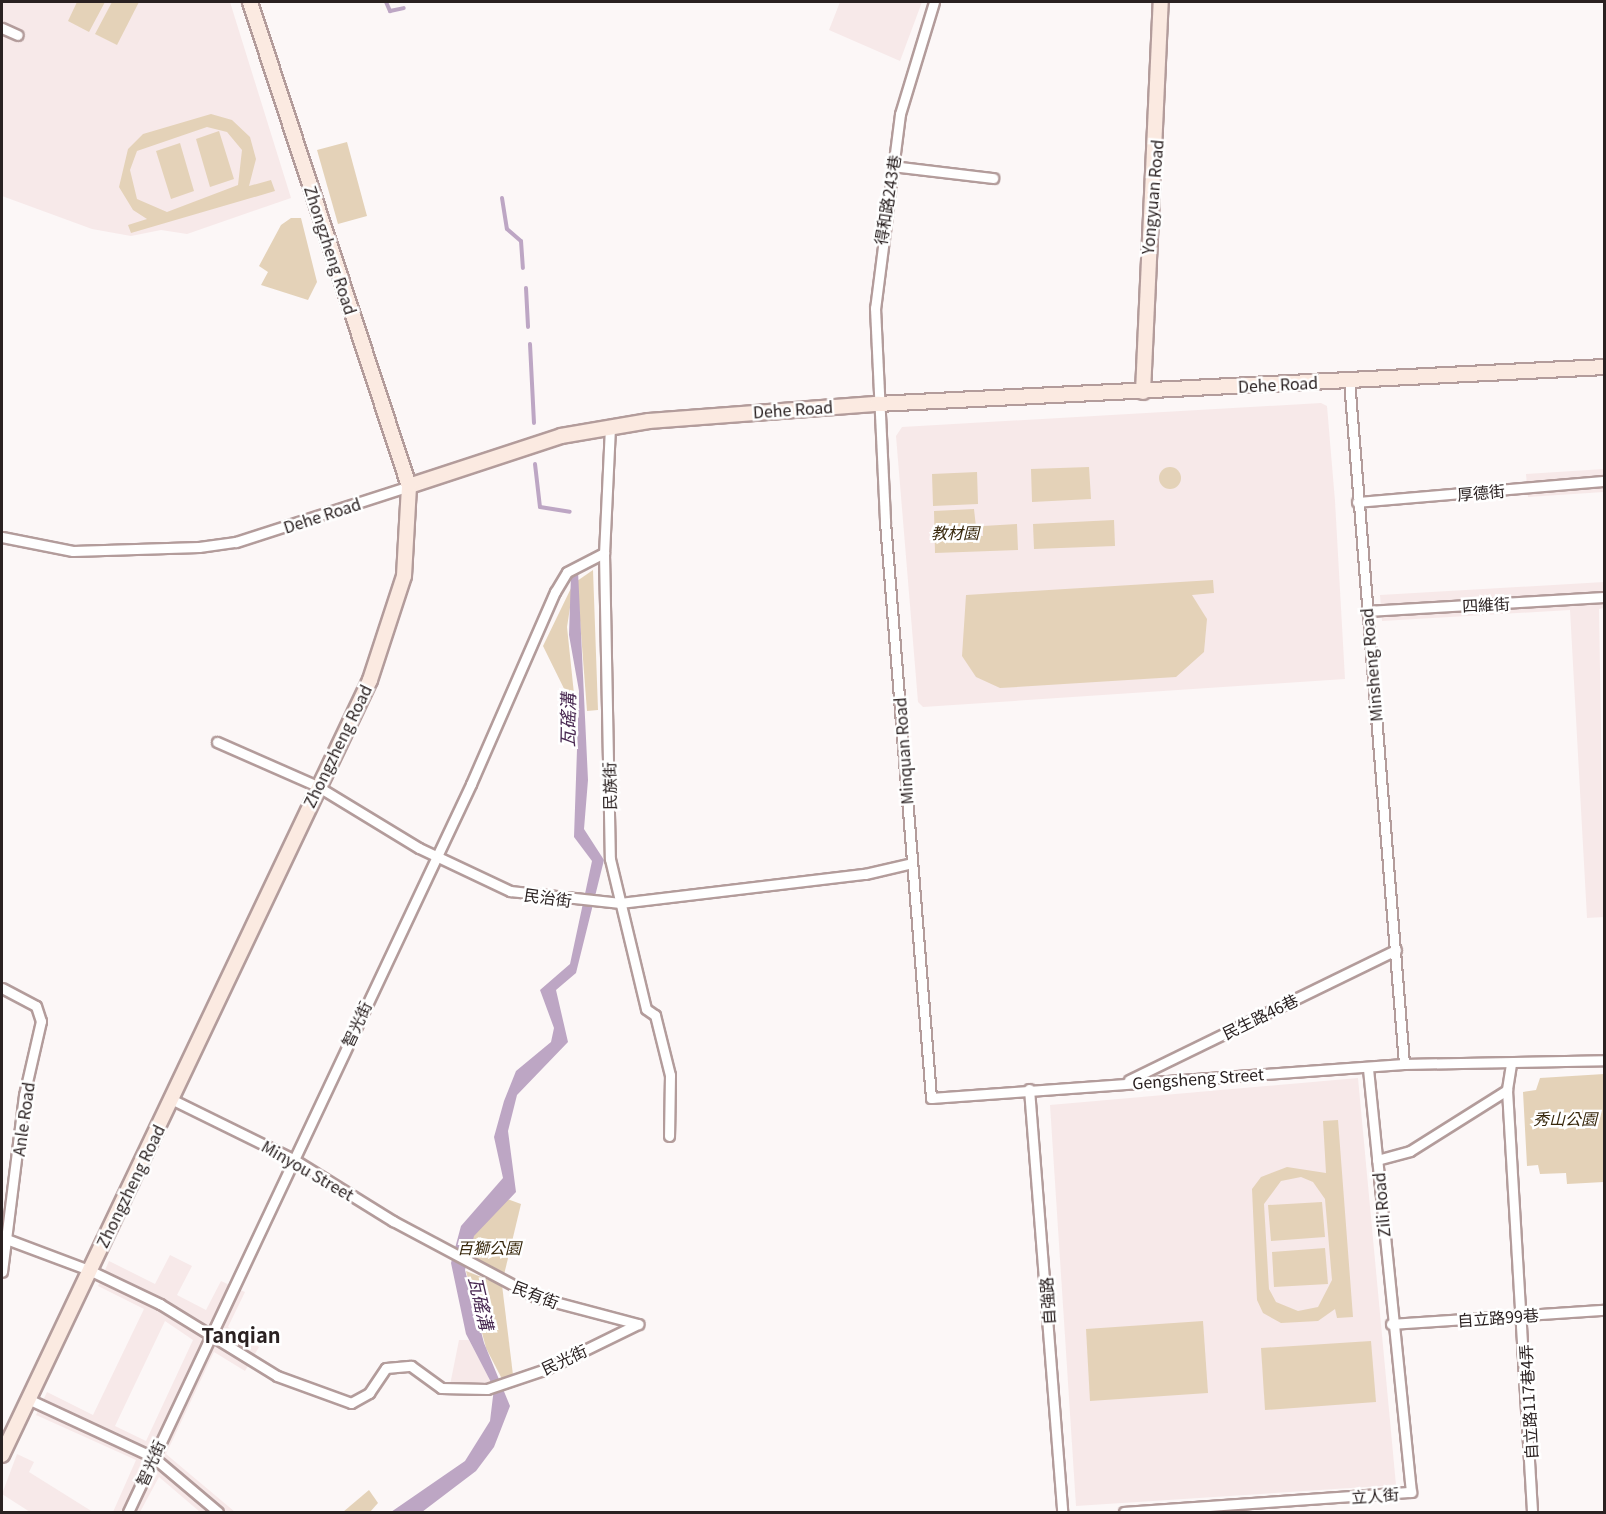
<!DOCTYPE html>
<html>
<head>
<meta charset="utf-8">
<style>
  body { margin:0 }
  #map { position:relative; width:1606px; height:1514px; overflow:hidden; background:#fcf7f7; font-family:Georgia,"Noto Sans TC",serif }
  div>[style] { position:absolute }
  .built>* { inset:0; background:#f7e9e9 }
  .green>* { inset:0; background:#e4d2b8 }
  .round { border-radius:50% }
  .water>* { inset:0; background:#bda6c4 }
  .stream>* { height:4px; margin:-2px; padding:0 2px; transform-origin:2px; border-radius:2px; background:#bda6c4 }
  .roads { filter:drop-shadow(2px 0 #b39c9b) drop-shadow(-2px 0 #b39c9b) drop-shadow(0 2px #b39c9b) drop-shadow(0 -2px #b39c9b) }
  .street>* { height:9px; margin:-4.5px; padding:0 4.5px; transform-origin:4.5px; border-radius:4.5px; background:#fff }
  .secondary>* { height:14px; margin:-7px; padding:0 7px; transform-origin:7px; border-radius:7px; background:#fbeae1 }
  span { translate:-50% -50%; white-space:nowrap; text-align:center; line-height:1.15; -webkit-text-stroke:5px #fff; paint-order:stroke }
  .street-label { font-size:16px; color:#2a2121 }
  .park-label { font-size:16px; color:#37270b; font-style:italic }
  .water-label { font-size:18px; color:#492952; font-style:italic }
  .quarter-label { font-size:20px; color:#2a2121; font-weight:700 }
  .frame { position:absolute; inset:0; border:3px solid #2a2121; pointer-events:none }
</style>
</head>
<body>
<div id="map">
  <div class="built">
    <div style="clip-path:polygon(2px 2px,230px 2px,291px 198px,187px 234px,161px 230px,131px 236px,92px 229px,2px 196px)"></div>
    <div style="clip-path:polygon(840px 2px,922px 2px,900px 61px,829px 30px)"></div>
    <div style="clip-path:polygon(1321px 403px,1327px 406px,1335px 501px,1345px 679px,923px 707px,918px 702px,896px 436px,902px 427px)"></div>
    <div style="clip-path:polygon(1604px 469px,1604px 492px,1528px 497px,1526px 474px)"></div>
    <div style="clip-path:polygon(1604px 582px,1604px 608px,1599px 609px,1604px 917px,1587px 918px,1570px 610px,1382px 621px,1380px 595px)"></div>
    <div style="clip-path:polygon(1358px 1078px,1396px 1485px,1076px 1506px,1050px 1105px)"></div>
    <div style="clip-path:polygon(evenodd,170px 1255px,192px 1266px,177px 1295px,206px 1310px,221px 1281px,245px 1292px,228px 1327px,259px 1347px,245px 1371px,214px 1352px,166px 1454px,235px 1512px,200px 1512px,159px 1477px,140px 1512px,113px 1512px,136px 1460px,36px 1415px,47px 1392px,93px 1415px,144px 1309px,98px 1286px,109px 1261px,155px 1284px,170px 1255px,165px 1321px,193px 1340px,146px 1441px,115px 1426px,165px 1321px)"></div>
    <div style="clip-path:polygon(459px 1340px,469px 1340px,492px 1383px,450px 1385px)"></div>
    <div style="clip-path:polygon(17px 1454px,34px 1462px,29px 1472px,93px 1512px,30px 1512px,2px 1494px)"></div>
  </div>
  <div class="green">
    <div style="clip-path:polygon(77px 2px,105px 2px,89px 32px,68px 21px)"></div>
    <div style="clip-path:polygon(112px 2px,139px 2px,117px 45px,95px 34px)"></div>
    <div style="clip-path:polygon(evenodd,211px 114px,232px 120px,250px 137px,256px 159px,249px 186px,271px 180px,275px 191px,131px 233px,128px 225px,147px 219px,133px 210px,119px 187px,128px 149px,143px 134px,211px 114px,207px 127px,227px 132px,242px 150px,238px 185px,167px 212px,137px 199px,130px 170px,137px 151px,207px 127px)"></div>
    <div style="clip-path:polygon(219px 131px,234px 179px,210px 187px,196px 139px)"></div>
    <div style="clip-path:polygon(347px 142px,367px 216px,338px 224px,317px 150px)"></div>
    <div style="clip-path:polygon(180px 143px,194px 191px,171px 199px,156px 151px)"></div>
    <div style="clip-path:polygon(291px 218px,301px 218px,317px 282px,308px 300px,261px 285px,268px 272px,259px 266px,281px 225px)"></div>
    <div style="clip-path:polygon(1089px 467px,1091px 499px,1032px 502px,1031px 469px)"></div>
    <div class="round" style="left:1159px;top:467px;width:22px;height:22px"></div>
    <div style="clip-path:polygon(977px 472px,978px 504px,933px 506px,932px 474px)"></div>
    <div style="clip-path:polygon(974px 509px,977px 536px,983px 536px,983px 526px,1017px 524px,1018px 550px,935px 553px,934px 511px)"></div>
    <div style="clip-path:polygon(1114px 520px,1115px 546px,1034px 549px,1033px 524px)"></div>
    <div style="clip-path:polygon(593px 570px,598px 710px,587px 711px,577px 581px)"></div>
    <div style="clip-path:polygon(1213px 580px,1214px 593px,1192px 595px,1207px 619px,1204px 652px,1176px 677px,1000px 688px,976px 677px,962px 656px,966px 595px)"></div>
    <div style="clip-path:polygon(574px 582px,567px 627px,576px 713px,543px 646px)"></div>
    <div style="clip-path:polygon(1604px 1074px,1604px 1182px,1567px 1184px,1566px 1173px,1540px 1174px,1538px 1165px,1527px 1166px,1523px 1092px,1536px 1090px,1540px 1078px)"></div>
    <div style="clip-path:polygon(evenodd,1338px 1120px,1353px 1317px,1337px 1318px,1335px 1309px,1318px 1321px,1281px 1323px,1263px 1313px,1257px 1300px,1252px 1189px,1261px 1177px,1287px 1167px,1326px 1173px,1323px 1121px,1338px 1120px,1301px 1177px,1313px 1182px,1325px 1199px,1332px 1280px,1318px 1307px,1298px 1311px,1276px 1302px,1269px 1289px,1264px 1204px,1281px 1181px,1301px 1177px)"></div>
    <div style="clip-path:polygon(502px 1197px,521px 1204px,503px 1279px,461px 1256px,480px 1218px)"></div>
    <div style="clip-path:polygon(1322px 1202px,1325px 1237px,1271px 1241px,1268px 1205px)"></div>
    <div style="clip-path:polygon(1325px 1248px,1328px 1284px,1274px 1287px,1272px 1252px)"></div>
    <div style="clip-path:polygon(466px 1271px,502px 1285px,513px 1375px,502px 1379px,486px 1348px)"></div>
    <div style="clip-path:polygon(1203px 1321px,1208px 1393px,1090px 1401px,1086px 1329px)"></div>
    <div style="clip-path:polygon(1371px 1341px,1376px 1402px,1265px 1410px,1261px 1348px)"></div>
    <div style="clip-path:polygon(369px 1490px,378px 1503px,370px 1512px,343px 1512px)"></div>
  </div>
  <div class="water">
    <div style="clip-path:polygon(578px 571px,588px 780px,584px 829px,604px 860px,576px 973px,556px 990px,568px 1042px,517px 1095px,508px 1131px,516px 1192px,474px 1236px,465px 1270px,484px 1343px,510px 1406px,494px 1447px,476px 1471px,422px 1512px,391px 1512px,465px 1461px,490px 1421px,494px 1388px,466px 1334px,451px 1263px,461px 1226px,503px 1178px,494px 1137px,504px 1101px,516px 1071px,551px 1042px,554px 1028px,540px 990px,570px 964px,592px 861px,574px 837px,579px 691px,569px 635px,571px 574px)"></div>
  </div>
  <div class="stream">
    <div style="left:386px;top:2px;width:10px;rotate:66deg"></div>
    <div style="left:390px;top:11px;width:14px;rotate:-12deg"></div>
    <div style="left:502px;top:198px;width:31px;rotate:81deg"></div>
    <div style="left:507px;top:229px;width:18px;rotate:41deg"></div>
    <div style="left:521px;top:241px;width:27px;rotate:86deg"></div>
    <div style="left:526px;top:288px;width:39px;rotate:87deg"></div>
    <div style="left:530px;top:344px;width:79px;rotate:87.1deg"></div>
    <div style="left:535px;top:464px;width:43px;rotate:83.4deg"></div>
    <div style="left:540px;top:507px;width:30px;rotate:9deg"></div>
  </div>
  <div class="roads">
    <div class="street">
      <div style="left:934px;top:2px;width:117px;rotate:106.9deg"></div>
      <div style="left:900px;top:114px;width:196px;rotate:97.3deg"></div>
      <div style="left:875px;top:308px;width:214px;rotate:87.3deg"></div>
      <div style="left:885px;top:522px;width:578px;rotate:85.43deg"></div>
      <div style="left:931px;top:1098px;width:474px;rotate:-4.1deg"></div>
      <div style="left:1404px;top:1064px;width:200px;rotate:-1.1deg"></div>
      <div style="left:2px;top:28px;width:17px;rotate:24deg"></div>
      <div style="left:892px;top:166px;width:102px;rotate:6.8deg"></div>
      <div style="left:1349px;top:380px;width:686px;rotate:85.4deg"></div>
      <div style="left:610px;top:427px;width:126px;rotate:92.7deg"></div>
      <div style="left:604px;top:553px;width:306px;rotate:88.9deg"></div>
      <div style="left:610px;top:859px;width:154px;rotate:76.5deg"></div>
      <div style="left:646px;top:1009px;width:11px;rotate:34deg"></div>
      <div style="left:655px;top:1015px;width:62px;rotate:76deg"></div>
      <div style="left:670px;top:1075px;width:61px;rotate:90.9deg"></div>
      <div style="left:1357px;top:502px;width:248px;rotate:-4.9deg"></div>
      <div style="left:2px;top:537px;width:72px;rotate:11.2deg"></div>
      <div style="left:73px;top:551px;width:126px;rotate:-1.8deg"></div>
      <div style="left:199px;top:547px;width:37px;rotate:-8deg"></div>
      <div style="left:236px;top:542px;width:182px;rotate:-17.9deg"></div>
      <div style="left:1367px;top:611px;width:237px;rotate:-3.4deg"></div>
      <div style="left:217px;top:742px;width:109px;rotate:23.7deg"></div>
      <div style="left:317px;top:786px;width:119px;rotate:31.3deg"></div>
      <div style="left:419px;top:848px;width:101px;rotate:25.3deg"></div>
      <div style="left:510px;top:891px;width:111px;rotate:6.2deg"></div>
      <div style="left:620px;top:903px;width:247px;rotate:-6.8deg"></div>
      <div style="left:865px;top:874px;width:48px;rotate:-13.2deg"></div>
      <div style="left:2px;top:988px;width:38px;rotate:28deg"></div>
      <div style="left:36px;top:1006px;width:16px;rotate:72deg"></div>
      <div style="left:41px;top:1021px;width:76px;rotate:102.9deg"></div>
      <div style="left:24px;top:1095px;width:178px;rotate:97.1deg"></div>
      <div style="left:1511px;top:1064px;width:26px;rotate:99deg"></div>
      <div style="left:1507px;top:1090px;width:423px;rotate:86.6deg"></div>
      <div style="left:1129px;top:1080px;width:297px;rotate:-26deg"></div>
      <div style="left:1029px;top:1089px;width:424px;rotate:85.5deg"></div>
      <div style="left:171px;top:1099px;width:136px;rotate:26.2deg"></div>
      <div style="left:293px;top:1159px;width:118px;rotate:31.8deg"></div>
      <div style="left:393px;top:1221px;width:162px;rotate:28deg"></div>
      <div style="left:536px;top:1297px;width:106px;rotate:14.8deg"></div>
      <div style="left:1377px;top:1160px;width:34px;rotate:-15deg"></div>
      <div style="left:1410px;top:1151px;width:115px;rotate:-32.2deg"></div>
      <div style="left:9px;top:1240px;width:85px;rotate:20.6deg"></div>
      <div style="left:89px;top:1270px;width:79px;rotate:25.6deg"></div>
      <div style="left:160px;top:1304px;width:137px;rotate:31.6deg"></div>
      <div style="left:277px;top:1376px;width:79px;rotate:20deg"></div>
      <div style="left:351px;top:1403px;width:21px;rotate:-29deg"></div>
      <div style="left:369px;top:1393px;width:30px;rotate:-56deg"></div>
      <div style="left:386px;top:1368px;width:25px;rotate:-5deg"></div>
      <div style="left:411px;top:1366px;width:37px;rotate:36deg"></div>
      <div style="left:441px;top:1388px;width:46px;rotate:1.2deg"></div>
      <div style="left:487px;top:1389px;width:62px;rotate:-18.7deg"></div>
      <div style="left:546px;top:1369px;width:102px;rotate:-26.1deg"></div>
      <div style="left:1391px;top:1324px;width:213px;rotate:-3.8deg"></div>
      <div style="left:28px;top:1399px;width:138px;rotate:24.9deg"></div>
      <div style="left:153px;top:1457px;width:85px;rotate:40.2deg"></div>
      <div style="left:128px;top:1512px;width:805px;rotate:-64.77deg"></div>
      <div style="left:471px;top:784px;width:210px;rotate:-66.4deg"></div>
      <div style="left:555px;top:592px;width:23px;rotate:-59deg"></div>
      <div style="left:567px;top:572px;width:42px;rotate:-27.2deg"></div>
      <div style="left:1124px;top:1512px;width:288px;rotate:-4deg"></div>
      <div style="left:1411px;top:1492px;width:427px;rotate:-95.8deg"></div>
    </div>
    <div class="secondary">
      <div style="left:1143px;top:392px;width:390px;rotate:-87.4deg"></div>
      <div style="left:409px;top:486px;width:160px;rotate:-18.2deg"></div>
      <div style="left:561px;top:436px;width:89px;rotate:-9.7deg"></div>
      <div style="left:649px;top:421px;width:229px;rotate:-4.3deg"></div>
      <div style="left:877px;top:404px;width:728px;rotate:-2.91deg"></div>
      <div style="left:2px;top:1455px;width:858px;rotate:-64.6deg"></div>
      <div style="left:370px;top:680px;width:109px;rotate:-71.9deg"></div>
      <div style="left:404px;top:576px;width:90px;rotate:-86.8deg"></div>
      <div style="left:409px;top:486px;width:509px;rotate:-108.19deg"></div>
    </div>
  </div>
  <div class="street-label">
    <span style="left:1152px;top:197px;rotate:-85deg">Yongyuan Road</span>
    <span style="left:887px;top:200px;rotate:-81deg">得和路243巷</span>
    <span style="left:331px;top:250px;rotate:72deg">Zhongzheng Road</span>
    <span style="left:1278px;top:384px;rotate:-3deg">Dehe Road</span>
    <span style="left:793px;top:409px;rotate:-4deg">Dehe Road</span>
    <span style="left:1481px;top:492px;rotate:-5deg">厚德街</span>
    <span style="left:322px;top:515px;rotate:-18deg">Dehe Road</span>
    <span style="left:1486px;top:604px;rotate:-3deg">四維街</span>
    <span style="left:1371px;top:665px;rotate:-95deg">Minsheng Road</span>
    <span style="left:337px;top:746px;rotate:-64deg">Zhongzheng Road</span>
    <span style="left:903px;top:751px;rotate:-94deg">Minquan Road</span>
    <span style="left:609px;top:786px;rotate:-91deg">民族街</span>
    <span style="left:548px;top:897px;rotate:8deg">民治街</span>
    <span style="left:1260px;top:1016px;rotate:-26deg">民生路46巷</span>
    <span style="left:356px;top:1024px;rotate:-65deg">智光街</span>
    <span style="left:1198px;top:1078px;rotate:-4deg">Gengsheng Street</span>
    <span style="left:23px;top:1119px;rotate:-82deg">Anle Road</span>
    <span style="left:308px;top:1170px;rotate:30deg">Minyou Street</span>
    <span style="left:130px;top:1186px;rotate:-64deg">Zhongzheng Road</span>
    <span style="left:1381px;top:1205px;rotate:-95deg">Zili Road</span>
    <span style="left:536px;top:1294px;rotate:21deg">民有街</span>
    <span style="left:1047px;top:1301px;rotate:-94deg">自強路</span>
    <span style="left:1498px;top:1317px;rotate:-4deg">自立路99巷</span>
    <span style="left:564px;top:1359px;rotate:-25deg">民光街</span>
    <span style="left:1528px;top:1402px;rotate:-93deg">自立路117巷4弄</span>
    <span style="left:150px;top:1463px;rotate:-66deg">智光街</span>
    <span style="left:1375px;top:1495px;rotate:-4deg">立人街</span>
  </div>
  <div class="park-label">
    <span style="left:955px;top:532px">教材園</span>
    <span style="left:1565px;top:1118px">秀山公園</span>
    <span style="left:489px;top:1247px">百獅公園</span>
  </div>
  <div class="water-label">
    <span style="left:567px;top:720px;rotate:-89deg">瓦磘溝</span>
    <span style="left:482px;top:1303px;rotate:77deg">瓦磘溝</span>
  </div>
  <div class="quarter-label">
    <span style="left:241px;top:1334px">Tanqian</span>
  </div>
  <div class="frame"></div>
</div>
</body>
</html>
